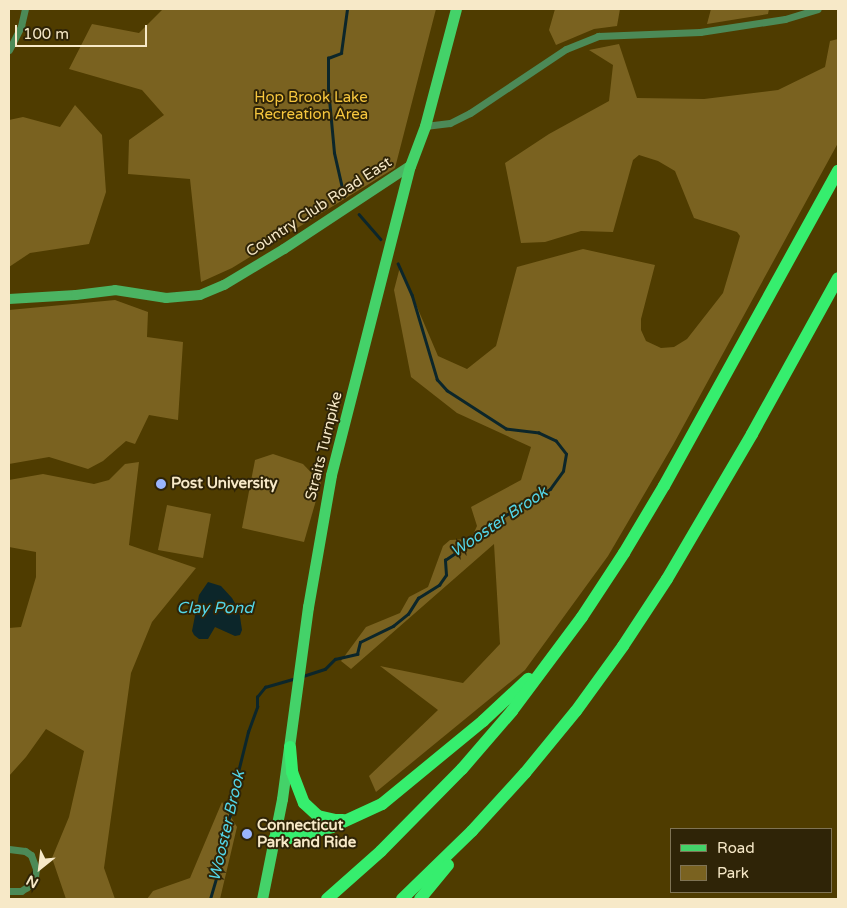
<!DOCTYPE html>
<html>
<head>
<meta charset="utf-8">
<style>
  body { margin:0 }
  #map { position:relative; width:847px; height:908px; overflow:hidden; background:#4f3c00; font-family:"Varela Round",sans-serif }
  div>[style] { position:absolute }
  .green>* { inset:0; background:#7a6220 }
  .water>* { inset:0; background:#0c262a }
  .stream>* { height:2.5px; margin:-1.25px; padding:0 1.25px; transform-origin:1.25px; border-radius:1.25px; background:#0c262a }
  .street>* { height:7px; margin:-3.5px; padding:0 3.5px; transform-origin:3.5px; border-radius:3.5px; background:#4c8a57 }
  .secondary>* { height:10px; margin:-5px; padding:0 5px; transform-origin:5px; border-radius:5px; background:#4bb362 }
  .primary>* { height:11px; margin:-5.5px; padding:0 5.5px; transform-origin:5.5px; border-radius:5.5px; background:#44d269 }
  .highway>* { height:12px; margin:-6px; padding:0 6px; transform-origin:6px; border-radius:6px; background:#36ee6e }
  .dots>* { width:14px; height:14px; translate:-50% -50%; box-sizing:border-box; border:2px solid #2f2407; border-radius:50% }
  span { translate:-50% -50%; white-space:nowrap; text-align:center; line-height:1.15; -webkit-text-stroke:4px #2f2407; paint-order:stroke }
  .park-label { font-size:15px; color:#f6c63e }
  .street-label { font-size:15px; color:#f7e9c8 }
  .poi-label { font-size:15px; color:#f7e9c8; font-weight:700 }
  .left { translate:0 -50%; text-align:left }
  .water-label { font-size:16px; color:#53d6e9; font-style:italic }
  .frame { position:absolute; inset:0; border:10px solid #f7e9c8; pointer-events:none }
  .legend { position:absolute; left:670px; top:828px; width:162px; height:65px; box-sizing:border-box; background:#2f2407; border:1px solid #7f7354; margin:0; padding:6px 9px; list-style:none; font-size:15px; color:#f7e9c8 }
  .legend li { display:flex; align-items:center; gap:10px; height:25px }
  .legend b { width:25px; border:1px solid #7f7354 }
  .north { position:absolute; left:15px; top:843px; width:50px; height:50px; -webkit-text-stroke:4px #2f2407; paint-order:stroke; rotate:209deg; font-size:14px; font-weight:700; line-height:20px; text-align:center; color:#f7e9c8 }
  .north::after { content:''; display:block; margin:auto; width:18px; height:22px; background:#f7e9c8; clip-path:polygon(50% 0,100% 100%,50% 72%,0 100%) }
  .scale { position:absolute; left:15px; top:25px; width:132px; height:22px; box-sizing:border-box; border:2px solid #f7e9c8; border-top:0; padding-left:6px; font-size:15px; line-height:18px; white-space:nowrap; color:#f7e9c8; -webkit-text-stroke:4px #2f2407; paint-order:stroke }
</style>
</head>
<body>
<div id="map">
  <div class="green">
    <div style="clip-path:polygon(163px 9px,436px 9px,395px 168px,232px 268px,201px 282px,190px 179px,128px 174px,129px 140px,164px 115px,142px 90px,69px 69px,92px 24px,139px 33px)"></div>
    <div style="clip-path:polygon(555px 9px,620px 9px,617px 26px,594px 29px,556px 45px,549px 30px)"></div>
    <div style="clip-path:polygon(711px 9px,769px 9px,768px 14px,707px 24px)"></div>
    <div style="clip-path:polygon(838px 39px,838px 143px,673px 445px,608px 556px,525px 670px,376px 792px,369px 776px,438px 710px,380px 666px,463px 683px,500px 644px,494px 544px,351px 669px,341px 661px,366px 627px,400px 613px,409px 597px,428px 587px,443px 546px,450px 540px,471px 539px,477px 526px,471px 507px,521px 480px,531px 447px,457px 413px,411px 377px,394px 290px,400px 267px,438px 356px,467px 369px,496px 346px,517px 267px,583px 249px,655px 265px,641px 319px,641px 330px,646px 341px,661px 348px,674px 347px,687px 339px,723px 293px,740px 236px,737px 232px,694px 218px,675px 171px,658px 161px,639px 155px,633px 160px,613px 232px,581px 231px,545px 242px,521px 243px,505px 163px,549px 134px,609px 101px,613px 65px,589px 50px,619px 44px,637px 98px,704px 99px,778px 90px,825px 67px,830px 41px)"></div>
    <div style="clip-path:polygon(75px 105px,102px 135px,106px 192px,89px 244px,30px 253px,9px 267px,9px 120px,23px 117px,60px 127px)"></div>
    <div style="clip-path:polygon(115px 300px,148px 312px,147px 337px,183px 342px,178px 420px,149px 415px,135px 444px,126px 441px,103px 461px,88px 469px,49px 457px,9px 464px,9px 310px)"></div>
    <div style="clip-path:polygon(273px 454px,303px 464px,321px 483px,304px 542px,242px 528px,255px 460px)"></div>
    <div style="clip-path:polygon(139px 462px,129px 545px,196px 568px,152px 622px,131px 673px,104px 868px,115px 899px,66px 899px,52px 858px,69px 817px,84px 751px,46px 729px,26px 757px,9px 776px,9px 628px,21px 627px,36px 577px,36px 552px,9px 547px,9px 480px,43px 474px,94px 484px,109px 480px,125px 464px)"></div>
    <div style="clip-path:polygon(167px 505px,211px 514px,203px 558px,158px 550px)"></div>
    <div style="clip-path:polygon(222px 802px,237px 827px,220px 899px,147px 899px,153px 891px,190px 878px)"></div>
  </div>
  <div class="water">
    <div style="clip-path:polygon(208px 582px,221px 586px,232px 598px,239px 610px,242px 630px,240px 635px,235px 636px,215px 627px,208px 639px,199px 639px,194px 635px,192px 631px,199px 595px)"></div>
  </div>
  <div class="stream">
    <div style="left:344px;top:197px;width:45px;rotate:-102.8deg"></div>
    <div style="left:334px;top:153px;width:65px;rotate:-95.3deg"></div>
    <div style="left:328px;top:88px;width:30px;rotate:-90deg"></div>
    <div style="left:328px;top:58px;width:14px;rotate:-21deg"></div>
    <div style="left:341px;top:53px;width:44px;rotate:-82.2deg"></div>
    <div style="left:359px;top:214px;width:33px;rotate:49deg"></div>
    <div style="left:303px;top:676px;width:23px;rotate:-18deg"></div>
    <div style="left:325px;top:669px;width:14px;rotate:-45deg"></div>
    <div style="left:335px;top:659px;width:23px;rotate:-13deg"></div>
    <div style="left:357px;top:654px;width:12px;rotate:-76deg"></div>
    <div style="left:360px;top:642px;width:37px;rotate:-26deg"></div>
    <div style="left:393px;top:626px;width:19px;rotate:-39deg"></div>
    <div style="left:408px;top:614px;width:19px;rotate:-58deg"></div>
    <div style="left:418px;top:598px;width:25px;rotate:-32deg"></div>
    <div style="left:439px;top:585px;width:12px;rotate:-55deg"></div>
    <div style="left:446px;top:575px;width:15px;rotate:-94deg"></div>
    <div style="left:445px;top:560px;width:37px;rotate:-34deg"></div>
    <div style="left:476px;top:539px;width:25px;rotate:-43deg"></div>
    <div style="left:494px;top:522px;width:65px;rotate:-30.5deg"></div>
    <div style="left:550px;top:489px;width:22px;rotate:-54deg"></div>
    <div style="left:563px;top:471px;width:17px;rotate:-80deg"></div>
    <div style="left:566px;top:454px;width:16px;rotate:-128deg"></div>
    <div style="left:556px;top:441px;width:19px;rotate:-155deg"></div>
    <div style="left:539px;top:433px;width:33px;rotate:-173deg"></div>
    <div style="left:506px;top:429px;width:70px;rotate:-147.2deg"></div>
    <div style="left:447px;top:391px;width:15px;rotate:-132deg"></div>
    <div style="left:437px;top:380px;width:88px;rotate:-106.6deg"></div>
    <div style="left:412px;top:296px;width:35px;rotate:-114deg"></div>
    <div style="left:210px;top:899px;width:43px;rotate:-73.7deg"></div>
    <div style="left:222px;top:858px;width:29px;rotate:-84deg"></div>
    <div style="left:225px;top:829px;width:30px;rotate:-70deg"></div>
    <div style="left:235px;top:801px;width:17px;rotate:-90deg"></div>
    <div style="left:235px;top:784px;width:54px;rotate:-76deg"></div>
    <div style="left:248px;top:732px;width:27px;rotate:-70deg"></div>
    <div style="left:257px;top:707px;width:10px;rotate:-90deg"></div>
    <div style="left:257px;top:697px;width:13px;rotate:-51deg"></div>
    <div style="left:265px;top:687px;width:32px;rotate:-16deg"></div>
  </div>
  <div class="street">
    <div style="left:9px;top:50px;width:27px;rotate:-63deg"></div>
    <div style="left:21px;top:26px;width:17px;rotate:-77deg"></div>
    <div style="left:425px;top:126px;width:25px;rotate:-7deg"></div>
    <div style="left:450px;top:123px;width:22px;rotate:-27deg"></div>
    <div style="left:470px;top:113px;width:115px;rotate:-33.7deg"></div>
    <div style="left:566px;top:49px;width:35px;rotate:-22deg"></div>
    <div style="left:598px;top:36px;width:102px;rotate:-2.2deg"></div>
    <div style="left:700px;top:32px;width:86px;rotate:-8.7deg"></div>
    <div style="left:785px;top:19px;width:34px;rotate:-17deg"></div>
    <div style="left:9px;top:849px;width:16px;rotate:7deg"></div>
    <div style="left:25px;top:851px;width:7px;rotate:34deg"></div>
    <div style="left:31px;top:855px;width:15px;rotate:70deg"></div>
    <div style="left:36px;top:869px;width:7px;rotate:98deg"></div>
    <div style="left:35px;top:876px;width:14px;rotate:126deg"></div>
    <div style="left:27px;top:887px;width:7px;rotate:146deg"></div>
    <div style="left:21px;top:891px;width:12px;rotate:180deg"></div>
  </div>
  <div class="secondary">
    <div style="left:9px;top:299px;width:67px;rotate:-3.4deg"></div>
    <div style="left:76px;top:295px;width:39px;rotate:-7deg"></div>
    <div style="left:115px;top:290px;width:52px;rotate:8.9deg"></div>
    <div style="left:166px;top:298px;width:34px;rotate:-5deg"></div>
    <div style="left:200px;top:295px;width:26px;rotate:-23deg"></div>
    <div style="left:224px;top:285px;width:70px;rotate:-31deg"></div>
    <div style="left:284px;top:249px;width:151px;rotate:-33.4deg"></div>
  </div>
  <div class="primary">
    <div style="left:262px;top:899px;width:102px;rotate:-78.7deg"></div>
    <div style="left:282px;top:799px;width:194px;rotate:-82.3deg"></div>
    <div style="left:308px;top:607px;width:134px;rotate:-80.1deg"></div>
    <div style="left:331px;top:475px;width:319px;rotate:-75.7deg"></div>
    <div style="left:410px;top:166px;width:43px;rotate:-69.4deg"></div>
    <div style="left:425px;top:126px;width:121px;rotate:-75.2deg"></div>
  </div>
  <div class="highway">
    <div style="left:290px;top:747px;width:25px;rotate:85deg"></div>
    <div style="left:292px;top:772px;width:33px;rotate:69deg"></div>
    <div style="left:304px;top:803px;width:19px;rotate:43deg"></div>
    <div style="left:318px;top:816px;width:17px;rotate:13deg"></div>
    <div style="left:335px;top:820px;width:8px"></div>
    <div style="left:275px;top:838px;width:17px"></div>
    <div style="left:292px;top:838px;width:41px;rotate:-15.4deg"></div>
    <div style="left:332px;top:827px;width:55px;rotate:-24.7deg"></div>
    <div style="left:382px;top:804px;width:131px;rotate:-39.4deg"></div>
    <div style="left:483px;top:721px;width:62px;rotate:-43deg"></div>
    <div style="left:327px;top:899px;width:72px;rotate:-41.6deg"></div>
    <div style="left:381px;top:851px;width:115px;rotate:-45.4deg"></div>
    <div style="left:462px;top:769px;width:77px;rotate:-49.2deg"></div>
    <div style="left:512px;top:711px;width:117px;rotate:-53.3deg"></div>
    <div style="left:582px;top:617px;width:77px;rotate:-56.7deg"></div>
    <div style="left:624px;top:553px;width:78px;rotate:-59.2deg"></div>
    <div style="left:664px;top:486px;width:360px;rotate:-61.1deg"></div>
    <div style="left:402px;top:899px;width:98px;rotate:-44.2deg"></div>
    <div style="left:472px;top:831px;width:79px;rotate:-47.6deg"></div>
    <div style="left:525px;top:773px;width:80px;rotate:-50.6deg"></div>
    <div style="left:576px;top:711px;width:80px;rotate:-54.1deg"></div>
    <div style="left:623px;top:646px;width:80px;rotate:-56.7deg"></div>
    <div style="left:667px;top:579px;width:168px;rotate:-59.6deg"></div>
    <div style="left:752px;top:434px;width:178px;rotate:-61.1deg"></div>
    <div style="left:420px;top:899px;width:44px;rotate:-50.5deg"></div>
  </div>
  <div class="dots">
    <div style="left:161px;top:484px;background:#9ab5fd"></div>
    <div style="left:247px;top:834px;background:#9ab5fd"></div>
  </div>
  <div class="park-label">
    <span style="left:311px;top:106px">Hop Brook Lake<br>Recreation Area</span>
  </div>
  <div class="street-label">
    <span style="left:319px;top:207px;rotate:-33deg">Country Club Road East</span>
    <span style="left:324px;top:446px;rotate:-76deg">Straits Turnpike</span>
  </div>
  <div class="poi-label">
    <span class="left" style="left:171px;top:484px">Post University</span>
    <span class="left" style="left:257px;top:834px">Connecticut<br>Park and Ride</span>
  </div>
  <div class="water-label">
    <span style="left:499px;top:522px;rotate:-34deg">Wooster Brook</span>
    <span style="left:215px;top:608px">Clay Pond</span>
    <span style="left:227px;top:826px;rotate:-77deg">Wooster Brook</span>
  </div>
  <div class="frame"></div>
  <ul class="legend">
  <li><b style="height:6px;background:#44d269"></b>Road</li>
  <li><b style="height:14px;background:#7a6220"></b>Park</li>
  </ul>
  <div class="north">N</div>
  <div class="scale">100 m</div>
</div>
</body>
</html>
